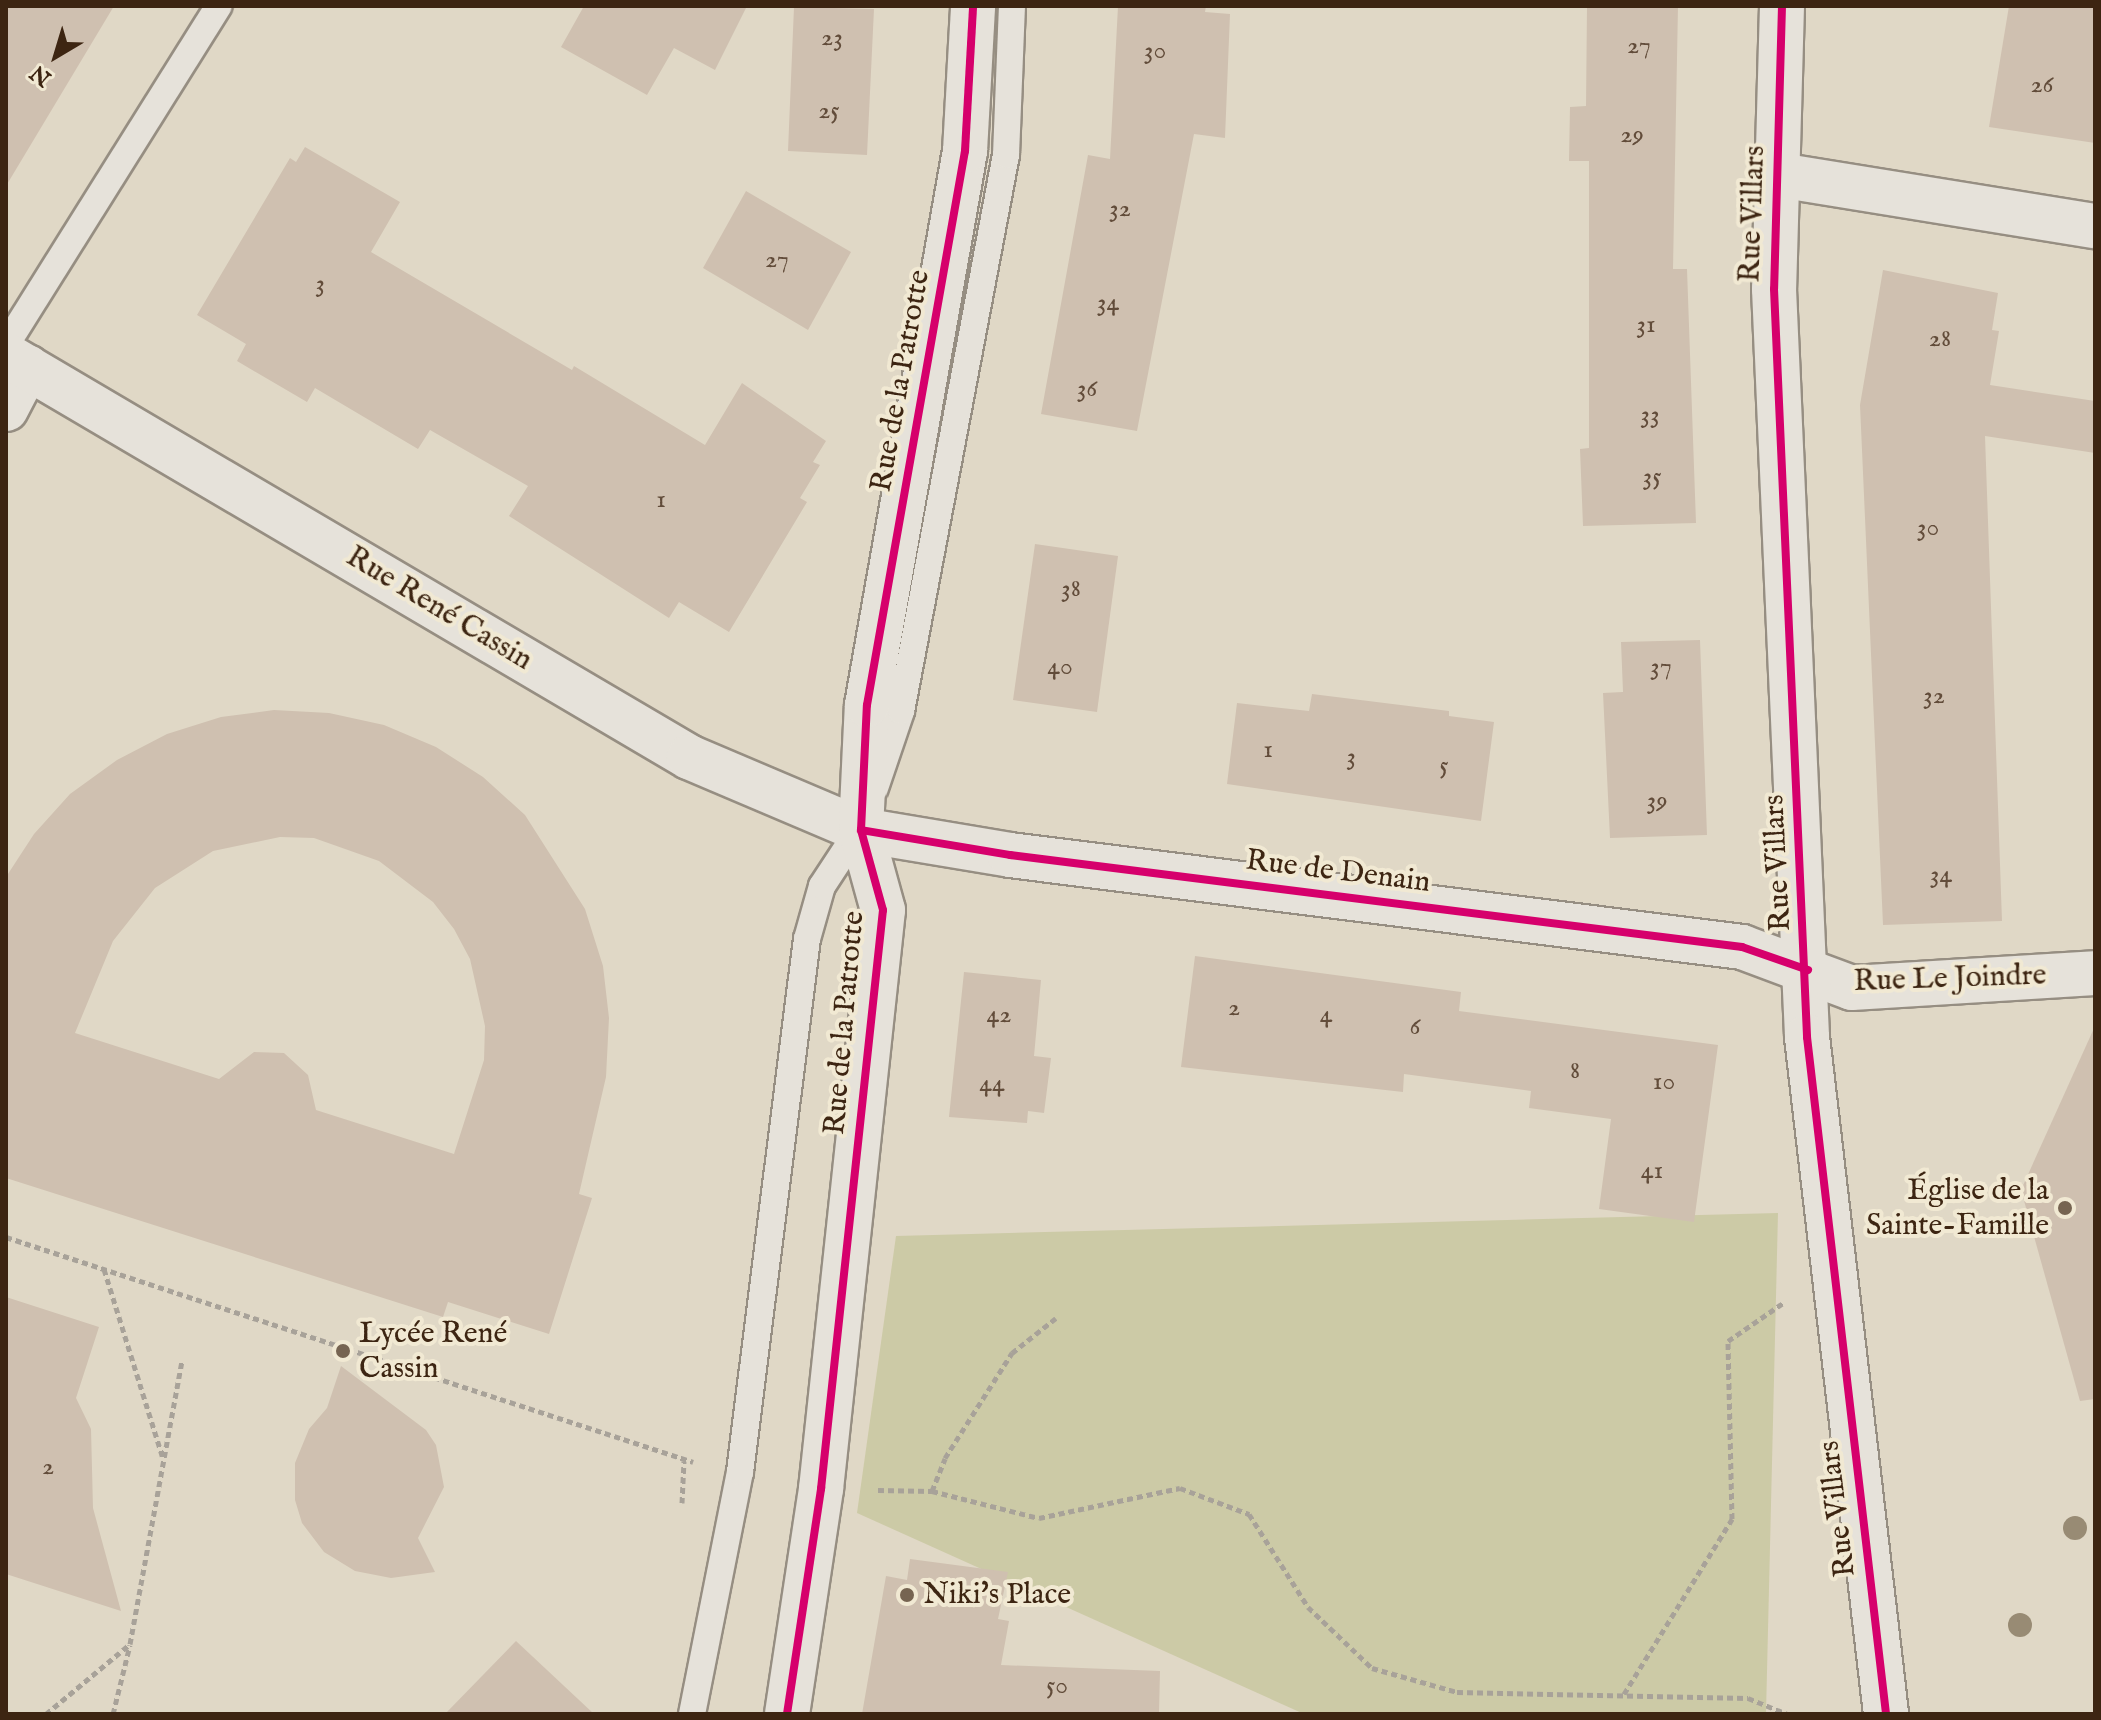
<!DOCTYPE html>
<html>
<head>
<meta charset="utf-8">
<style>
  body { margin:0 }
  #map { position:relative; width:2101px; height:1720px; overflow:hidden; background:#e0d8c6; font-family:"IM FELL English",serif }
  div>[style] { position:absolute }
  .green>* { inset:0; background:#cccaa6 }
  .building>* { inset:0; background:#cfc0b0 }
  .path>* { height:5px; margin-top:-2.5px; transform-origin:0; background:repeating-linear-gradient(90deg,#a8a299 0 6px,transparent 0 10px) }
  .roads { filter:drop-shadow(2px 0 #968e82) drop-shadow(-2px 0 #968e82) drop-shadow(0 2px #968e82) drop-shadow(0 -2px #968e82) }
  .lane>* { height:26px; margin:-13px; padding:0 13px; transform-origin:13px; border-radius:13px; background:#e6e2da }
  .street>* { height:44px; margin:-22px; padding:0 22px; transform-origin:22px; border-radius:22px; background:#e6e2da }
  .secondary>* { height:44px; margin:-22px; padding:0 22px; transform-origin:22px; border-radius:22px; background:#e6e2da }
  .cycleway>* { height:8px; margin:-4px; padding:0 4px; transform-origin:4px; border-radius:4px; background:#d6006c }
  .trees>* { width:24px; height:24px; margin:-12px; border-radius:50%; background:#988b74 }
  .dots>* { width:22px; height:22px; translate:-50% -50%; box-sizing:border-box; border:4px solid #f1e9d3; border-radius:50% }
  span { translate:-50% -50%; white-space:nowrap; text-align:center; line-height:1.15; -webkit-text-stroke:8px #f1e9d3; paint-order:stroke }
  .number-label { font-size:26px; color:#624c3a }
  .number-label span { -webkit-text-stroke-width:0 }
  .street-label { font-size:30px; color:#3d2512 }
  .poi-label { font-size:30px; color:#3d2512 }
  .right { translate:-100% -50%; text-align:right }
  .left { translate:0 -50%; text-align:left }
  .frame { position:absolute; inset:0; border:8px solid #3d2512; pointer-events:none }
  .north { position:absolute; left:16px; top:16px; width:80px; height:80px; -webkit-text-stroke:6px #f1e9d3; paint-order:stroke; rotate:218deg; font-size:22px; font-weight:700; line-height:32px; text-align:center; color:#3d2512 }
  .north::after { content:''; display:block; margin:auto; width:28px; height:36px; background:#3d2512; clip-path:polygon(50% 0,100% 100%,50% 72%,0 100%) }
</style>
</head>
<body>
<div id="map">
  <div class="green">
    <div style="clip-path:polygon(1778px 1213px,1766px 1714px,1304px 1714px,857px 1513px,896px 1236px)"></div>
  </div>
  <div class="building">
    <div style="clip-path:polygon(6px 6px,114px 6px,6px 186px)"></div>
    <div style="clip-path:polygon(584px 6px,747px 6px,715px 70px,674px 48px,647px 95px,561px 47px)"></div>
    <div style="clip-path:polygon(1118px 6px,1206px 6px,1205px 12px,1230px 14px,1225px 138px,1194px 134px,1137px 431px,1041px 414px,1088px 155px,1110px 159px)"></div>
    <div style="clip-path:polygon(1587px 6px,1678px 6px,1673px 269px,1687px 269px,1696px 523px,1583px 526px,1580px 449px,1589px 448px,1589px 161px,1569px 161px,1570px 107px,1586px 106px)"></div>
    <div style="clip-path:polygon(2009px 6px,2095px 6px,2095px 143px,1989px 127px)"></div>
    <div style="clip-path:polygon(794px 7px,874px 9px,867px 155px,788px 151px)"></div>
    <div style="clip-path:polygon(305px 147px,400px 202px,371px 252px,572px 370px,574px 366px,705px 445px,742px 383px,826px 441px,813px 462px,820px 465px,800px 498px,807px 502px,729px 632px,679px 602px,669px 618px,509px 516px,528px 486px,430px 430px,418px 449px,315px 388px,307px 402px,237px 361px,246px 344px,197px 315px,290px 158px,296px 162px)"></div>
    <div style="clip-path:polygon(746px 191px,851px 252px,808px 330px,703px 268px)"></div>
    <div style="clip-path:polygon(1883px 270px,1998px 293px,1992px 330px,1999px 331px,1990px 385px,2095px 401px,2095px 453px,1985px 436px,2002px 921px,1883px 925px,1860px 405px)"></div>
    <div style="clip-path:polygon(1035px 544px,1118px 556px,1097px 712px,1013px 700px)"></div>
    <div style="clip-path:polygon(1700px 640px,1707px 835px,1610px 838px,1603px 693px,1623px 692px,1621px 642px)"></div>
    <div style="clip-path:polygon(1312px 694px,1449px 711px,1449px 716px,1494px 722px,1481px 821px,1227px 784px,1237px 703px,1309px 711px)"></div>
    <div style="clip-path:polygon(evenodd,274px 710px,329px 713px,384px 725px,436px 747px,483px 777px,525px 815px,585px 909px,603px 966px,609px 1018px,606px 1077px,579px 1194px,592px 1198px,549px 1334px,448px 1302px,443px 1317px,6px 1178px,6px 877px,34px 834px,70px 794px,117px 760px,167px 734px,221px 717px,274px 710px,280px 837px,314px 838px,379px 861px,433px 902px,454px 929px,470px 959px,485px 1026px,484px 1060px,454px 1154px,316px 1110px,308px 1075px,284px 1053px,254px 1052px,219px 1079px,75px 1033px,113px 941px,155px 888px,213px 851px,280px 837px)"></div>
    <div style="clip-path:polygon(1195px 956px,1461px 992px,1459px 1011px,1718px 1045px,1694px 1222px,1599px 1209px,1611px 1119px,1529px 1108px,1531px 1091px,1404px 1074px,1403px 1092px,1181px 1067px)"></div>
    <div style="clip-path:polygon(964px 972px,1041px 980px,1034px 1056px,1051px 1058px,1044px 1113px,1028px 1111px,1027px 1123px,949px 1117px)"></div>
    <div style="clip-path:polygon(2095px 1026px,2095px 1399px,2080px 1401px,2021px 1190px)"></div>
    <div style="clip-path:polygon(6px 1297px,99px 1327px,76px 1398px,91px 1429px,93px 1508px,121px 1611px,6px 1574px)"></div>
    <div style="clip-path:polygon(341px 1366px,426px 1430px,436px 1445px,444px 1487px,418px 1538px,435px 1572px,391px 1578px,355px 1571px,324px 1552px,302px 1523px,295px 1500px,295px 1463px,309px 1429px,327px 1408px)"></div>
    <div style="clip-path:polygon(910px 1559px,1008px 1572px,998px 1619px,1009px 1621px,1001px 1665px,1160px 1671px,1159px 1714px,862px 1714px,886px 1576px,907px 1580px)"></div>
    <div style="clip-path:polygon(516px 1641px,594px 1714px,445px 1714px)"></div>
  </div>
  <div class="path">
    <div style="left:6px;top:1237px;width:723px;rotate:18.13deg"></div>
    <div style="left:104px;top:1269px;width:198px;rotate:72.7deg"></div>
    <div style="left:878px;top:1490px;width:54px;rotate:1.1deg"></div>
    <div style="left:932px;top:1491px;width:110px;rotate:14.2deg"></div>
    <div style="left:1039px;top:1518px;width:144px;rotate:-12deg"></div>
    <div style="left:1180px;top:1488px;width:74px;rotate:20.6deg"></div>
    <div style="left:1249px;top:1514px;width:110px;rotate:57.6deg"></div>
    <div style="left:1308px;top:1607px;width:88px;rotate:43.6deg"></div>
    <div style="left:1372px;top:1668px;width:88px;rotate:15.8deg"></div>
    <div style="left:1457px;top:1692px;width:291px;rotate:1.2deg"></div>
    <div style="left:1748px;top:1698px;width:42px;rotate:22.3deg"></div>
    <div style="left:932px;top:1491px;width:35px;rotate:-68deg"></div>
    <div style="left:945px;top:1458px;width:125px;rotate:-57.5deg"></div>
    <div style="left:1012px;top:1353px;width:56px;rotate:-38.5deg"></div>
    <div style="left:682px;top:1503px;width:42px;rotate:-87.3deg"></div>
    <div style="left:1624px;top:1694px;width:206px;rotate:-58.3deg"></div>
    <div style="left:1732px;top:1519px;width:178px;rotate:-91.3deg"></div>
    <div style="left:1728px;top:1341px;width:67px;rotate:-34.6deg"></div>
    <div style="left:46px;top:1714px;width:109px;rotate:-39.8deg"></div>
    <div style="left:130px;top:1644px;width:287px;rotate:-79.6deg"></div>
    <div style="left:113px;top:1714px;width:71px;rotate:-76.2deg"></div>
  </div>
  <div class="roads">
    <div class="lane">
      <div style="left:6px;top:345px;width:400px;rotate:-57.9deg"></div>
      <div style="left:875px;top:788px;width:81px;rotate:-71.3deg"></div>
      <div style="left:901px;top:711px;width:566px;rotate:-79.31deg"></div>
      <div style="left:1006px;top:155px;width:149px;rotate:-87.7deg"></div>
      <div style="left:692px;top:1714px;width:247px;rotate:-78.8deg"></div>
      <div style="left:740px;top:1472px;width:537px;rotate:-82.84deg"></div>
      <div style="left:807px;top:939px;width:55px;rotate:-74.2deg"></div>
      <div style="left:822px;top:886px;width:73px;rotate:-56.7deg"></div>
    </div>
    <div class="street">
      <div style="left:1782px;top:6px;width:283px;rotate:91.6deg"></div>
      <div style="left:1774px;top:289px;width:749px;rotate:87.47deg"></div>
      <div style="left:1807px;top:1037px;width:682px;rotate:83.34deg"></div>
      <div style="left:1779px;top:175px;width:320px;rotate:9.2deg"></div>
      <div style="left:6px;top:409px;width:47px;rotate:-62.4deg"></div>
      <div style="left:861px;top:830px;width:151px;rotate:9.5deg"></div>
      <div style="left:1010px;top:855px;width:738px;rotate:7.16deg"></div>
      <div style="left:1742px;top:947px;width:117px;rotate:20.4deg"></div>
      <div style="left:1852px;top:988px;width:243px;rotate:-3.5deg"></div>
    </div>
    <div class="secondary">
      <div style="left:6px;top:355px;width:793px;rotate:30.48deg"></div>
      <div style="left:689px;top:757px;width:187px;rotate:23deg"></div>
      <div style="left:787px;top:1714px;width:228px;rotate:-81.4deg"></div>
      <div style="left:821px;top:1489px;width:582px;rotate:-83.89deg"></div>
      <div style="left:883px;top:910px;width:83px;rotate:-105.4deg"></div>
      <div style="left:861px;top:830px;width:125px;rotate:-87.3deg"></div>
      <div style="left:867px;top:705px;width:563px;rotate:-79.97deg"></div>
      <div style="left:965px;top:151px;width:145px;rotate:-86.8deg"></div>
    </div>
  </div>
  <div class="cycleway">
    <div style="left:1782px;top:6px;width:283px;rotate:91.6deg"></div>
    <div style="left:1774px;top:289px;width:749px;rotate:87.47deg"></div>
    <div style="left:1807px;top:1037px;width:682px;rotate:83.34deg"></div>
    <div style="left:861px;top:830px;width:151px;rotate:9.5deg"></div>
    <div style="left:1010px;top:855px;width:738px;rotate:7.16deg"></div>
    <div style="left:1742px;top:947px;width:70px;rotate:19.2deg"></div>
    <div style="left:787px;top:1714px;width:228px;rotate:-81.4deg"></div>
    <div style="left:821px;top:1489px;width:582px;rotate:-83.89deg"></div>
    <div style="left:883px;top:910px;width:83px;rotate:-105.4deg"></div>
    <div style="left:861px;top:830px;width:125px;rotate:-87.3deg"></div>
    <div style="left:867px;top:705px;width:563px;rotate:-79.97deg"></div>
    <div style="left:965px;top:151px;width:145px;rotate:-86.8deg"></div>
  </div>
  <div class="trees">
    <div style="left:2075px;top:1528px"></div>
    <div style="left:2020px;top:1625px"></div>
  </div>
  <div class="dots">
    <div style="left:2065px;top:1208px;background:#766451"></div>
    <div style="left:343px;top:1351px;background:#766451"></div>
    <div style="left:907px;top:1595px;background:#766451"></div>
  </div>
  <div class="number-label">
    <span style="left:832px;top:38px">23</span>
    <span style="left:1639px;top:46px">27</span>
    <span style="left:1155px;top:51px">30</span>
    <span style="left:2042px;top:85px">26</span>
    <span style="left:829px;top:111px">25</span>
    <span style="left:1632px;top:135px">29</span>
    <span style="left:1120px;top:209px">32</span>
    <span style="left:777px;top:260px">27</span>
    <span style="left:320px;top:284px">3</span>
    <span style="left:1108px;top:303px">34</span>
    <span style="left:1646px;top:325px">31</span>
    <span style="left:1940px;top:339px">28</span>
    <span style="left:1087px;top:389px">36</span>
    <span style="left:1650px;top:415px">33</span>
    <span style="left:1652px;top:477px">35</span>
    <span style="left:661px;top:500px">1</span>
    <span style="left:1928px;top:528px">30</span>
    <span style="left:1071px;top:589px">38</span>
    <span style="left:1060px;top:667px">40</span>
    <span style="left:1661px;top:667px">37</span>
    <span style="left:1934px;top:696px">32</span>
    <span style="left:1268px;top:750px">1</span>
    <span style="left:1351px;top:757px">3</span>
    <span style="left:1444px;top:766px">5</span>
    <span style="left:1657px;top:801px">39</span>
    <span style="left:1941px;top:875px">34</span>
    <span style="left:1234px;top:1008px">2</span>
    <span style="left:999px;top:1015px">42</span>
    <span style="left:1326px;top:1015px">4</span>
    <span style="left:1415px;top:1027px">6</span>
    <span style="left:1575px;top:1071px">8</span>
    <span style="left:1664px;top:1082px">10</span>
    <span style="left:992px;top:1084px">44</span>
    <span style="left:1652px;top:1171px">41</span>
    <span style="left:48px;top:1467px">2</span>
    <span style="left:1057px;top:1686px">50</span>
  </div>
  <div class="street-label">
    <span style="left:1753px;top:214px;rotate:-88deg">Rue Villars</span>
    <span style="left:901px;top:381px;rotate:-80deg">Rue de la Patrotte</span>
    <span style="left:439px;top:609px;rotate:31deg">Rue René Cassin</span>
    <span style="left:1778px;top:863px;rotate:-93deg">Rue Villars</span>
    <span style="left:1338px;top:872px;rotate:7deg">Rue de Denain</span>
    <span style="left:1950px;top:979px;rotate:-2deg">Rue Le Joindre</span>
    <span style="left:845px;top:1023px;rotate:-85deg">Rue de la Patrotte</span>
    <span style="left:1838px;top:1509px;rotate:-97deg">Rue Villars</span>
  </div>
  <div class="poi-label">
    <span class="right" style="left:2049px;top:1208px">Église de la<br>Sainte-Famille</span>
    <span class="left" style="left:359px;top:1351px">Lycée René<br>Cassin</span>
    <span class="left" style="left:923px;top:1595px">Niki's Place</span>
  </div>
  <div class="frame"></div>
  <div class="north">N</div>
</div>
</body>
</html>
